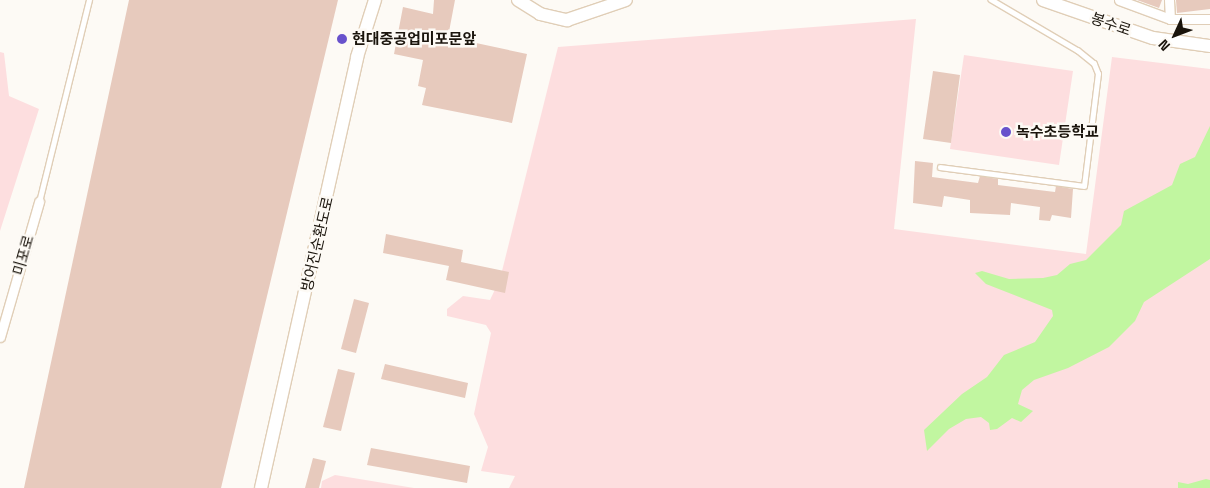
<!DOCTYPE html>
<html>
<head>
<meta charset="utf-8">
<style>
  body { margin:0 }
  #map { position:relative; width:1210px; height:488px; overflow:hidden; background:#fdfaf5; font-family:"Space Grotesk","Noto Sans KR",sans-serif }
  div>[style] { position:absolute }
  .green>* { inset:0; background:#fddedf }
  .water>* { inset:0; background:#c1f6a0 }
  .building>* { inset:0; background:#e7cabd }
  .roads { filter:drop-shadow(1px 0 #e0ceb7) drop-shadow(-1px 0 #e0ceb7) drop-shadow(0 1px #e0ceb7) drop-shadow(0 -1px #e0ceb7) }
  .service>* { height:4.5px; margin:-2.25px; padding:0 2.25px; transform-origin:2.25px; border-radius:2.25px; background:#fff }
  .minor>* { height:9px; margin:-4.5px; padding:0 4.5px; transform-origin:4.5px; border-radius:4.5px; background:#fff }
  .secondary>* { height:12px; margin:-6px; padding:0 6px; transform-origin:6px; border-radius:6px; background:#fff }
  .dots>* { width:14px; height:14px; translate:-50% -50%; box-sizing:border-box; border:2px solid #fdfaf5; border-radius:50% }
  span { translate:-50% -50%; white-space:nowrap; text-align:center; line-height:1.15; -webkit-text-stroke:5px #fdfaf5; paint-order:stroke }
  .street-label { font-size:15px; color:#1a140c }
  .poi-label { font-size:15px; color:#1a140c; font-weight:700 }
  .left { translate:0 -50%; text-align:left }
  .north { position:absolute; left:1150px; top:10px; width:50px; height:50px; -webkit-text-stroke:4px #fdfaf5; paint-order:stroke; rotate:227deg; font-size:14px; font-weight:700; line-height:20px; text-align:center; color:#1a140c }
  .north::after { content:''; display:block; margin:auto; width:18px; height:22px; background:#1a140c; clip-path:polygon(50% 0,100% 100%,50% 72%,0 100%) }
</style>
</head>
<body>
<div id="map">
  <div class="green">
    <div style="clip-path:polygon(916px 19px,894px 229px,1086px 254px,1112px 57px,1210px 69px,1210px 488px,509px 488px,515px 476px,481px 471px,488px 447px,474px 414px,491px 333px,486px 325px,447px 316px,447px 309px,463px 296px,490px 300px,500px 279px,558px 47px)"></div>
    <div style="clip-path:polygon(0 52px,4px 53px,9px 96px,39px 109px,0 231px)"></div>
    <div style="clip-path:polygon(964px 55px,1073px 71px,1059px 165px,950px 149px)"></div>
    <div style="clip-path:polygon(335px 475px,414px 488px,321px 488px,322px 481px)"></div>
  </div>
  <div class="water">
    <div style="clip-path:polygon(1210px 126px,1210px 259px,1144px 302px,1135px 321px,1109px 347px,1068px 368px,1034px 380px,1022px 390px,1018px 404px,1033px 411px,1021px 422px,1012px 418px,997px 429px,990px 430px,989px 423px,981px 417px,966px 419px,949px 429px,927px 451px,924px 430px,962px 394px,987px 377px,1004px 355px,1035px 342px,1053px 316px,1052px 310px,986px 284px,975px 273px,982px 271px,1009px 279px,1043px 278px,1057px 275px,1070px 264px,1086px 260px,1121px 225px,1124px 211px,1172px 185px,1180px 164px,1195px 157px)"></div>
    <div style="clip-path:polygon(1206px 479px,1210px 480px,1210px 488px,1178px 488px,1178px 482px,1188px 484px)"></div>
  </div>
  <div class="building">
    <div style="clip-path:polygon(129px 0,338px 0,221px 488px,24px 488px)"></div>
    <div style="clip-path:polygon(434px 0,455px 0,448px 37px,527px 54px,512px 123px,422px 105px,426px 88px,418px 86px,423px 60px,394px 54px,403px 7px,433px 14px)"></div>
    <div style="clip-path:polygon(1137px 0,1162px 0,1159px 8px)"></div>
    <div style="clip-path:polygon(1176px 0,1210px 0,1210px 9px,1177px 13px)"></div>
    <div style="clip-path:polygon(933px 71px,960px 75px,951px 143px,923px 139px)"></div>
    <div style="clip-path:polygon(915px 161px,933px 163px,932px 177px,978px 183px,980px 176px,998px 179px,998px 185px,1055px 192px,1056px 186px,1073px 189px,1071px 218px,1052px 215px,1050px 221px,1039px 220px,1040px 207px,1011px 203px,1010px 215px,970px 213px,970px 200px,944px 196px,942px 207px,913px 203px)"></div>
    <div style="clip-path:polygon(386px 234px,463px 250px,461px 262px,509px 272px,505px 293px,446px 280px,449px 266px,383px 253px)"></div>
    <div style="clip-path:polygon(354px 299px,369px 303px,356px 353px,341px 349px)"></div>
    <div style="clip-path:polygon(385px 364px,468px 383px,465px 398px,381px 379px)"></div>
    <div style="clip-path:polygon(338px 369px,355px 373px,341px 431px,323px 427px)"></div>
    <div style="clip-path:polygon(371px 448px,470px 466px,467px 483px,367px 465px)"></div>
    <div style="clip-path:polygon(313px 458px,326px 461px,319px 488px,305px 488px)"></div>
  </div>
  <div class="roads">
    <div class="service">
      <div style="left:940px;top:167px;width:145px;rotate:7.5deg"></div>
      <div style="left:1084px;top:186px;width:113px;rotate:-82.9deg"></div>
      <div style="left:1098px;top:74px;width:11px;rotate:-112deg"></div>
      <div style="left:1094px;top:64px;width:21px;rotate:-141deg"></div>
      <div style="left:1078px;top:51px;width:101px;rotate:-149.6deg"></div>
      <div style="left:39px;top:202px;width:208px;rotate:-76.1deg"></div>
    </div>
    <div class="minor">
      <div style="left:1119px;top:0;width:54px;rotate:20.4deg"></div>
      <div style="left:1169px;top:0;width:19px;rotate:87deg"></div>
      <div style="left:1170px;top:19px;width:40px"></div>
      <div style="left:0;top:337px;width:141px;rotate:-73.9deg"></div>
    </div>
    <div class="secondary">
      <div style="left:518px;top:0;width:26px;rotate:32deg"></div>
      <div style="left:540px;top:14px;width:28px;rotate:13deg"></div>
      <div style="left:567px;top:20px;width:62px;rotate:-18.7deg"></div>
      <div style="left:1043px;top:0;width:116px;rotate:19.1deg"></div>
      <div style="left:1153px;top:38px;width:58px;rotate:8deg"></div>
      <div style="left:261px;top:488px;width:442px;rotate:-77.4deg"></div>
      <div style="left:357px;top:57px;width:60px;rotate:-72.5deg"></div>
    </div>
  </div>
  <div class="dots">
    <div style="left:342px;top:39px;background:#6852cc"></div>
    <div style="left:1006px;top:132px;background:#6852cc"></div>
  </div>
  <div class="street-label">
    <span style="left:1111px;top:24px;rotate:19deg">봉수로</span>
    <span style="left:317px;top:244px;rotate:-77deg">방어진순환도로</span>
    <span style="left:23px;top:255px;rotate:-74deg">미포로</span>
  </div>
  <div class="poi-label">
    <span class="left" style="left:352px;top:39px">현대중공업미포문앞</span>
    <span class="left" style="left:1016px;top:132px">녹수초등학교</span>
  </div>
  <div class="north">N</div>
</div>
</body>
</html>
